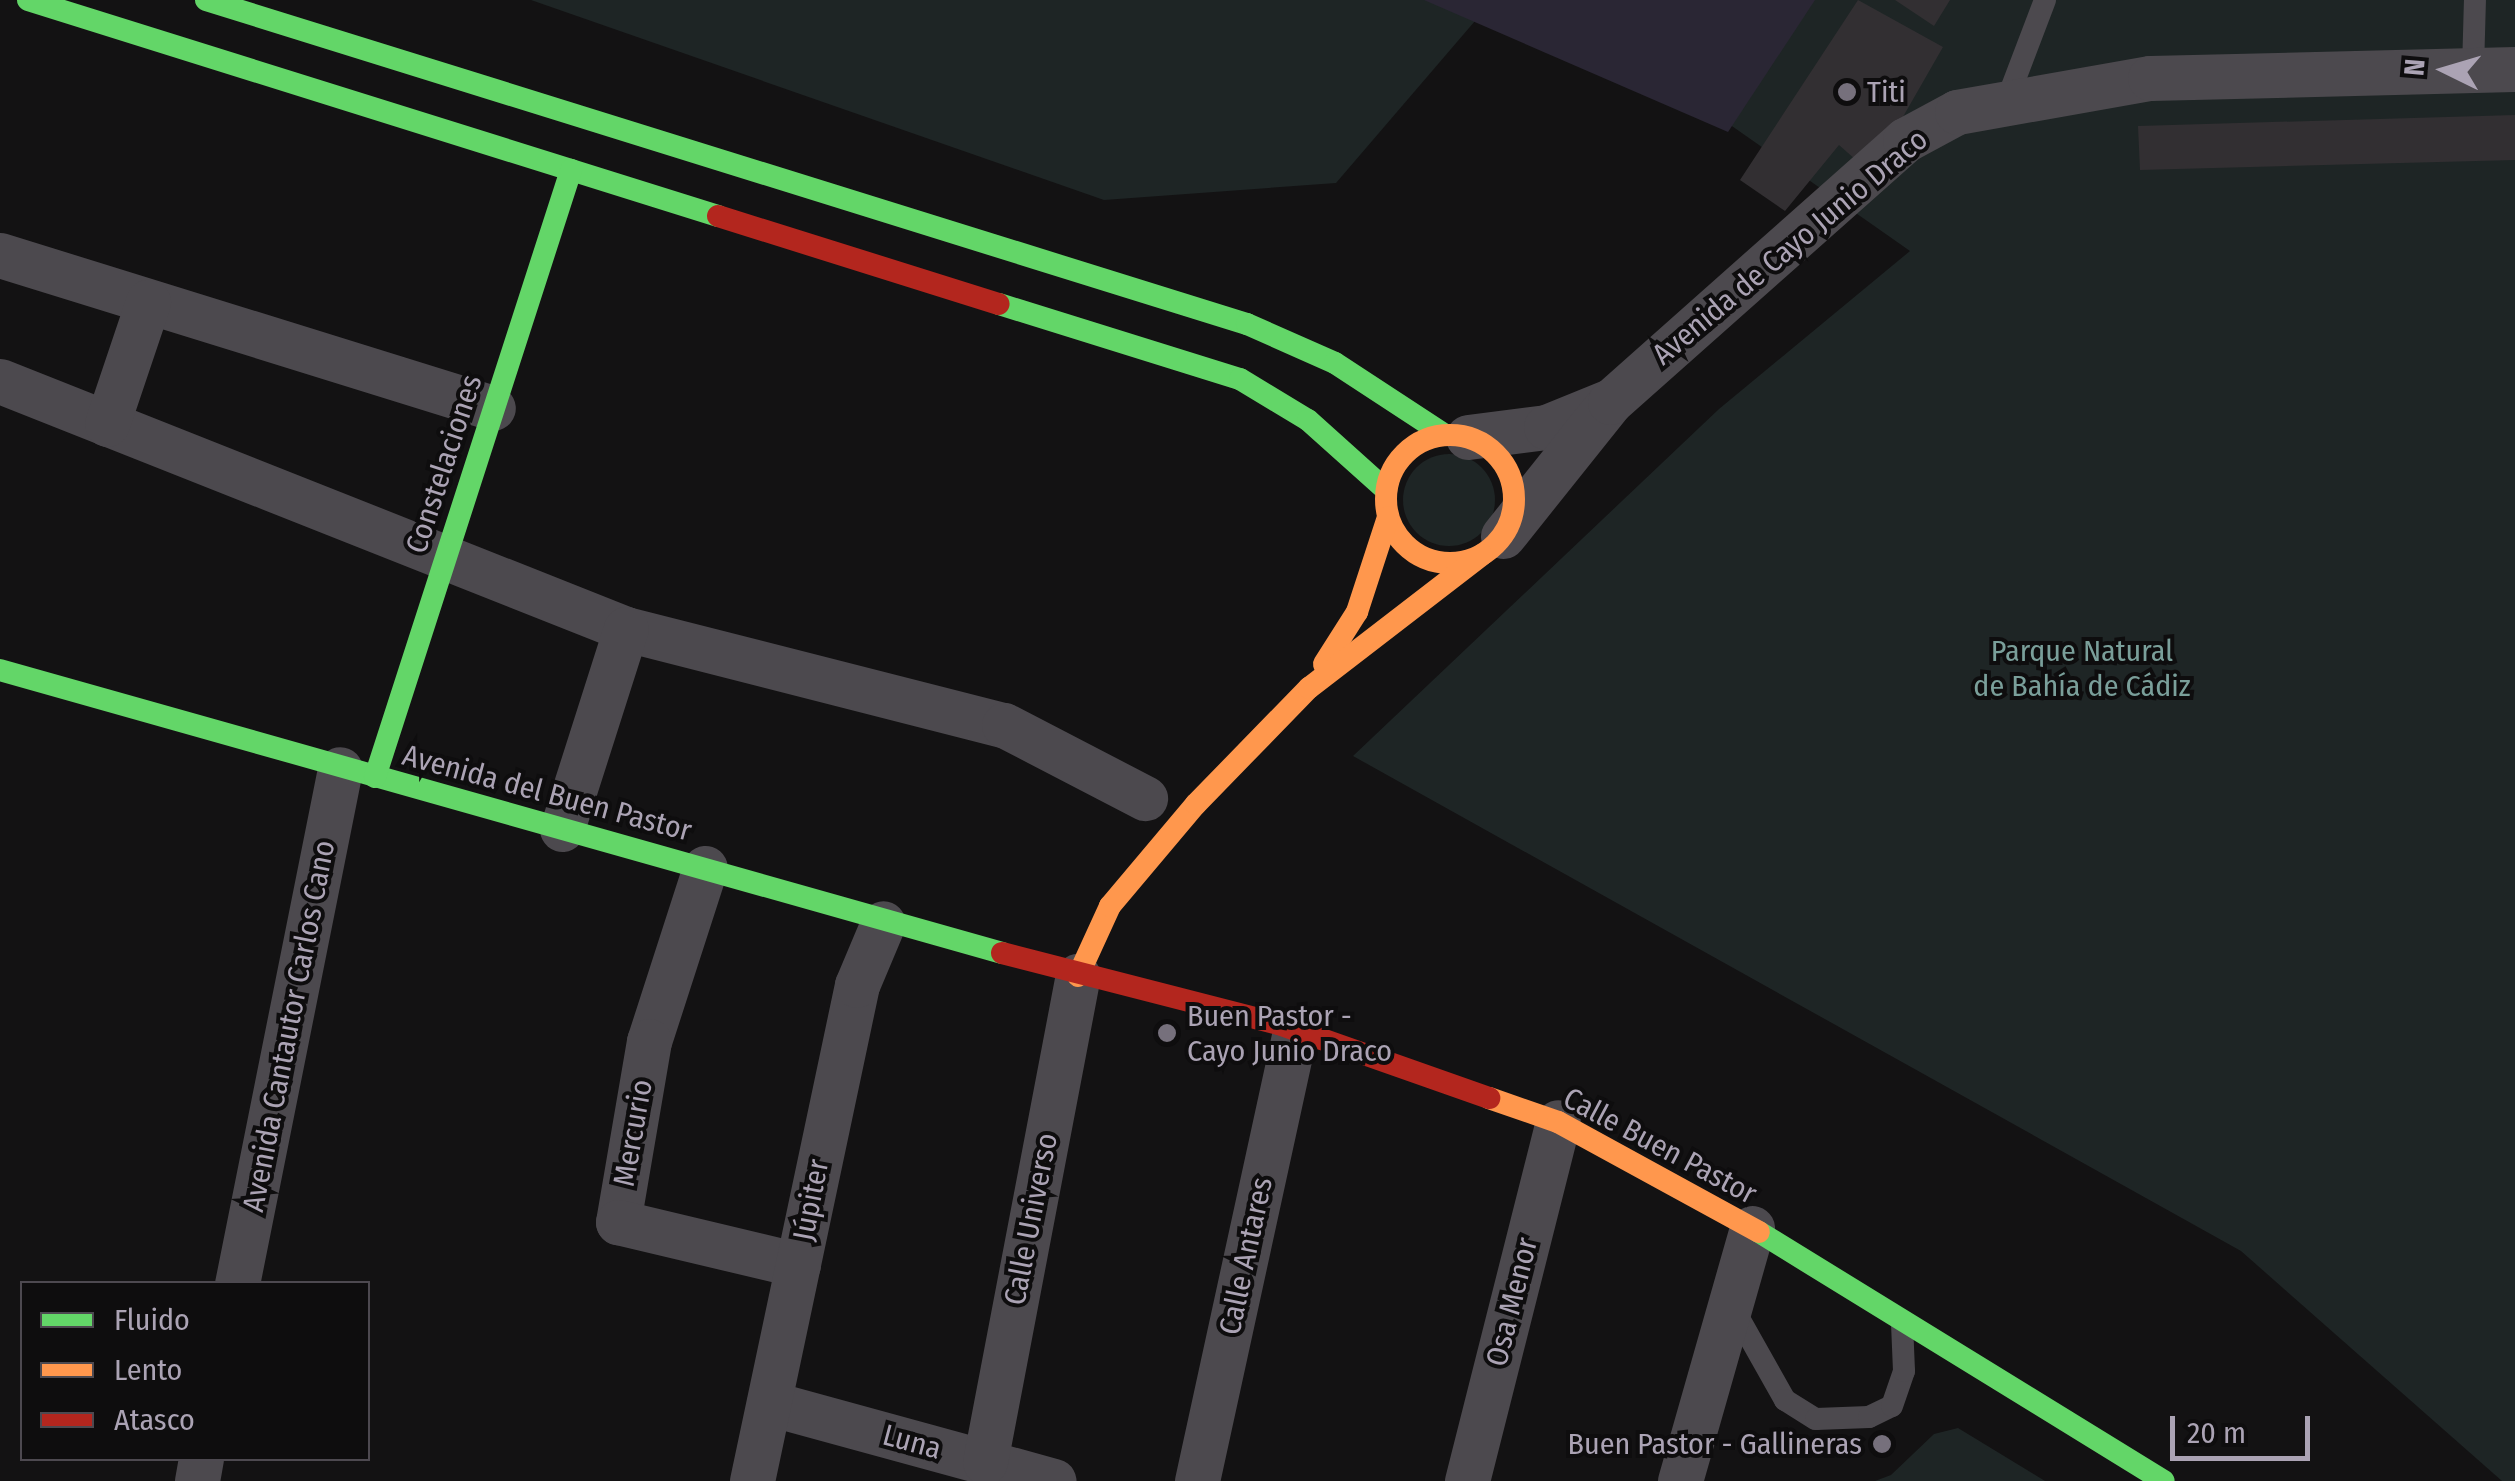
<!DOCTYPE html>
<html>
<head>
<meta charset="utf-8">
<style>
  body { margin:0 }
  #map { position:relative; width:2515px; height:1481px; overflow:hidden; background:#131213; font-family:"Fira Sans Condensed",sans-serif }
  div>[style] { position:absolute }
  .green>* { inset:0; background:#1e2525 }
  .round { border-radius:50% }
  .water>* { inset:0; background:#2a2634 }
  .building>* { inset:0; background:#322f32 }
  .lane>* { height:22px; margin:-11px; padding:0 11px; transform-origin:11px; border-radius:11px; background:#4c494e }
  .street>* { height:45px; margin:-22.5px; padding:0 22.5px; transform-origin:22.5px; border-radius:22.5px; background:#4c494e }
  .fast>* { height:22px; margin:-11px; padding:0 11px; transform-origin:11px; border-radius:11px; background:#63d668 }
  .slow>* { height:22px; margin:-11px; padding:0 11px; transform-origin:11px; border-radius:11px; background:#ff974d }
  .slow>.ring { margin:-11px; padding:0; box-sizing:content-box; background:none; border:22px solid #ff974d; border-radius:50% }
  .jam>* { height:22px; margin:-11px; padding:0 11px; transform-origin:11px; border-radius:11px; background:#b3261e }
  .dots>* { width:28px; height:28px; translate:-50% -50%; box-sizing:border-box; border:5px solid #0e0d0e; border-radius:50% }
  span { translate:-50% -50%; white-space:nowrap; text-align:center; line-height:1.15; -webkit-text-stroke:8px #0e0d0e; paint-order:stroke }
  .poi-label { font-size:30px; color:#aba3b4 }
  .left { translate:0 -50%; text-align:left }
  .right { translate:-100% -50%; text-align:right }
  .street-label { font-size:30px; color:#aba3b4 }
  .park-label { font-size:30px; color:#7a9f9a }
  .legend { position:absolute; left:20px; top:1281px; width:350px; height:180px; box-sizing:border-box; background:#0e0d0e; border:2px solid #4d4950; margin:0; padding:12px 18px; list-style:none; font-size:30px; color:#aba3b4 }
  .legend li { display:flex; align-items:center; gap:20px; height:50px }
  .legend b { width:50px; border:2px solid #4d4950 }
  .north { position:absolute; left:2395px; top:20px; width:100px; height:100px; -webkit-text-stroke:8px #0e0d0e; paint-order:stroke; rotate:275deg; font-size:28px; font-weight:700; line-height:40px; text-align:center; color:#aba3b4 }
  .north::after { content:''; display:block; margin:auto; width:35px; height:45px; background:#aba3b4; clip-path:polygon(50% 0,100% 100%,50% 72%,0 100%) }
  .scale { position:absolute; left:2170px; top:1416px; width:140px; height:45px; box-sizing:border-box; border:5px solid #aba3b4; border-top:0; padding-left:12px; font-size:30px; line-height:35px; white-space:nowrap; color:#aba3b4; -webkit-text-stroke:8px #0e0d0e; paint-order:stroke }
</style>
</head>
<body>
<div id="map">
  <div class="green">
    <div style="clip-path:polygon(531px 0,1493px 0,1336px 183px,1104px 200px)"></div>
    <div style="clip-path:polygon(1552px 0,2515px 0,2515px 1481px,2502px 1481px,2241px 1251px,1353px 756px,1719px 409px,1910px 251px)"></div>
    <div class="round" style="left:1403px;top:454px;width:92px;height:92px"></div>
    <div style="clip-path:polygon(1958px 1428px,2045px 1481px,1875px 1481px,1891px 1475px,1934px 1434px)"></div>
  </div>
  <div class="water">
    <div style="clip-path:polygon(1424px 0,1815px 0,1728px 132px)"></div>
  </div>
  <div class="building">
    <div style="clip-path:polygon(1858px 0,1943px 47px,1900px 122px,1856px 160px,1839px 145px,1785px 211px,1740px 180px)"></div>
    <div style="clip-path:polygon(1895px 0,1950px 0,1934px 26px)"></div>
    <div style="clip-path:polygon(2515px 115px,2515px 160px,2140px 170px,2138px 126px)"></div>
  </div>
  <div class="lane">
    <div style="left:2473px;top:70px;width:70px;rotate:-88.4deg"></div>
    <div style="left:2007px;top:100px;width:107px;rotate:-69.2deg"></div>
    <div style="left:1732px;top:1306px;width:108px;rotate:60.6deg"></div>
    <div style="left:1785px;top:1400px;width:36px;rotate:32deg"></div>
    <div style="left:1816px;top:1419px;width:53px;rotate:-2.2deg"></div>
    <div style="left:1869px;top:1417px;width:25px;rotate:-26deg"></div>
    <div style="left:1892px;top:1406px;width:37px;rotate:-71deg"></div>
    <div style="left:1904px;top:1371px;width:47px;rotate:-92.4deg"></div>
  </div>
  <div class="street">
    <div style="left:0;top:255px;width:516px;rotate:17.24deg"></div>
    <div style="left:0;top:381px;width:673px;rotate:21.61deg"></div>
    <div style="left:626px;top:629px;width:390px;rotate:14.3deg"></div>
    <div style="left:1004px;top:725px;width:159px;rotate:27.4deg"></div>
    <div style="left:107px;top:424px;width:129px;rotate:-71.4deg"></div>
    <div style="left:1468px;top:437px;width:79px;rotate:-7.3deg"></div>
    <div style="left:1546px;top:427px;width:67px;rotate:-22deg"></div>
    <div style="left:1503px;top:536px;width:171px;rotate:-51.4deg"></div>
    <div style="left:1610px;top:402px;width:395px;rotate:-41.6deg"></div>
    <div style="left:1905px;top:140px;width:59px;rotate:-28.3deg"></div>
    <div style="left:1957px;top:112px;width:196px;rotate:-10deg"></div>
    <div style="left:2150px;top:78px;width:365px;rotate:-1.4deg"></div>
    <div style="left:562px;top:829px;width:210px;rotate:-72.3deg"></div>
    <div style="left:705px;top:868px;width:182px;rotate:107.9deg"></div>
    <div style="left:649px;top:1041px;width:184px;rotate:99.7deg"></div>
    <div style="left:618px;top:1222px;width:185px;rotate:13.4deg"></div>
    <div style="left:237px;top:1284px;width:525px;rotate:-78.69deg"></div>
    <div style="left:769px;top:1403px;width:295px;rotate:15.3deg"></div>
    <div style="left:985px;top:1462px;width:495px;rotate:-79.2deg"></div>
    <div style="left:197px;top:1481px;width:23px;rotate:-80deg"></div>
    <div style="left:752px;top:1481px;width:507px;rotate:-78.05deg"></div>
    <div style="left:857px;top:985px;width:67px;rotate:-67.2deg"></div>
    <div style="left:1197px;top:1481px;width:462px;rotate:-77.7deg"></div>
    <div style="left:1467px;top:1481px;width:370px;rotate:-75.8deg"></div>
    <div style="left:1680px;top:1481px;width:263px;rotate:-74.1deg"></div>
  </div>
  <div class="fast">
    <div style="left:28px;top:0;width:723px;rotate:17.38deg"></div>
    <div style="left:206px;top:0;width:1090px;rotate:17.29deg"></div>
    <div style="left:1247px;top:324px;width:96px;rotate:23.9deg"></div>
    <div style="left:1335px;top:363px;width:131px;rotate:33.2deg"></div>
    <div style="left:999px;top:304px;width:252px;rotate:17.3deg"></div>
    <div style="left:1240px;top:379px;width:79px;rotate:31.1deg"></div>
    <div style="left:1308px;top:420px;width:105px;rotate:41.9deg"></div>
    <div style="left:0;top:670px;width:1041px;rotate:15.77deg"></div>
    <div style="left:375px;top:777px;width:638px;rotate:-72.1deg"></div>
    <div style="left:1759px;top:1232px;width:475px;rotate:31.6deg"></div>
  </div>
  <div class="slow">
    <div class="ring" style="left:1386px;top:435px;width:106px;height:106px"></div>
    <div style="left:1324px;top:664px;width:62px;rotate:-57.6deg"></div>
    <div style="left:1357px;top:612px;width:100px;rotate:-71.9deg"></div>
    <div style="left:1078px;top:976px;width:77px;rotate:-65.4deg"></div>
    <div style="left:1110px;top:906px;width:133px;rotate:-49.9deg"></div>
    <div style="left:1196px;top:804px;width:162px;rotate:-45.8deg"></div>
    <div style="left:1309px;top:688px;width:218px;rotate:-37.6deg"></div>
    <div style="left:1489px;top:1098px;width:73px;rotate:19.2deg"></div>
    <div style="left:1558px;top:1122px;width:229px;rotate:28.7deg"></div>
  </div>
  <div class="jam">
    <div style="left:718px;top:216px;width:294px;rotate:17.4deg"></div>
    <div style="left:1002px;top:953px;width:286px;rotate:14.4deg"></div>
    <div style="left:1279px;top:1024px;width:223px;rotate:19.4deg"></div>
  </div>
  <div class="dots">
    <div style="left:1847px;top:92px;background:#76707c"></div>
    <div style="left:1167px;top:1033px;background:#76707c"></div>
    <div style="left:1882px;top:1444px;background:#76707c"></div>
  </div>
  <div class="poi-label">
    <span class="left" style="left:1867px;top:92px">Titi</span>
    <span class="left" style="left:1187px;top:1033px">Buen Pastor -<br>Cayo Junio Draco</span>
    <span class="right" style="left:1862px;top:1444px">Buen Pastor - Gallineras</span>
  </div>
  <div class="street-label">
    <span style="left:1790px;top:247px;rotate:-40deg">Avenida de Cayo Junio Draco</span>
    <span style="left:444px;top:464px;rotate:-72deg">Constelaciones</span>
    <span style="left:547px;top:793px;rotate:15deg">Avenida del Buen Pastor</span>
    <span style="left:289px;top:1026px;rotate:-79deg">Avenida Cantautor Carlos Cano</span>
    <span style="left:633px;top:1133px;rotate:-80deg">Mercurio</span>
    <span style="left:1660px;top:1146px;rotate:28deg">Calle Buen Pastor</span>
    <span style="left:811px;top:1200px;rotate:-79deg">Júpiter</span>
    <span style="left:1031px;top:1219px;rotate:-79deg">Calle Universo</span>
    <span style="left:1246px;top:1256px;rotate:-78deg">Calle Antares</span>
    <span style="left:1512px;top:1302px;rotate:-76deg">Osa Menor</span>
    <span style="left:912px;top:1442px;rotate:15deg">Luna</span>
  </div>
  <div class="park-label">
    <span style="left:2082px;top:668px">Parque Natural<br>de Bahía de Cádiz</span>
  </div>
  <ul class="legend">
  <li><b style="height:12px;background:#63d668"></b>Fluido</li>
  <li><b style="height:12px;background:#ff974d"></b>Lento</li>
  <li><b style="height:12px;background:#b3261e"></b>Atasco</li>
  </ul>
  <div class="north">N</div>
  <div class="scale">20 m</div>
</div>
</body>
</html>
